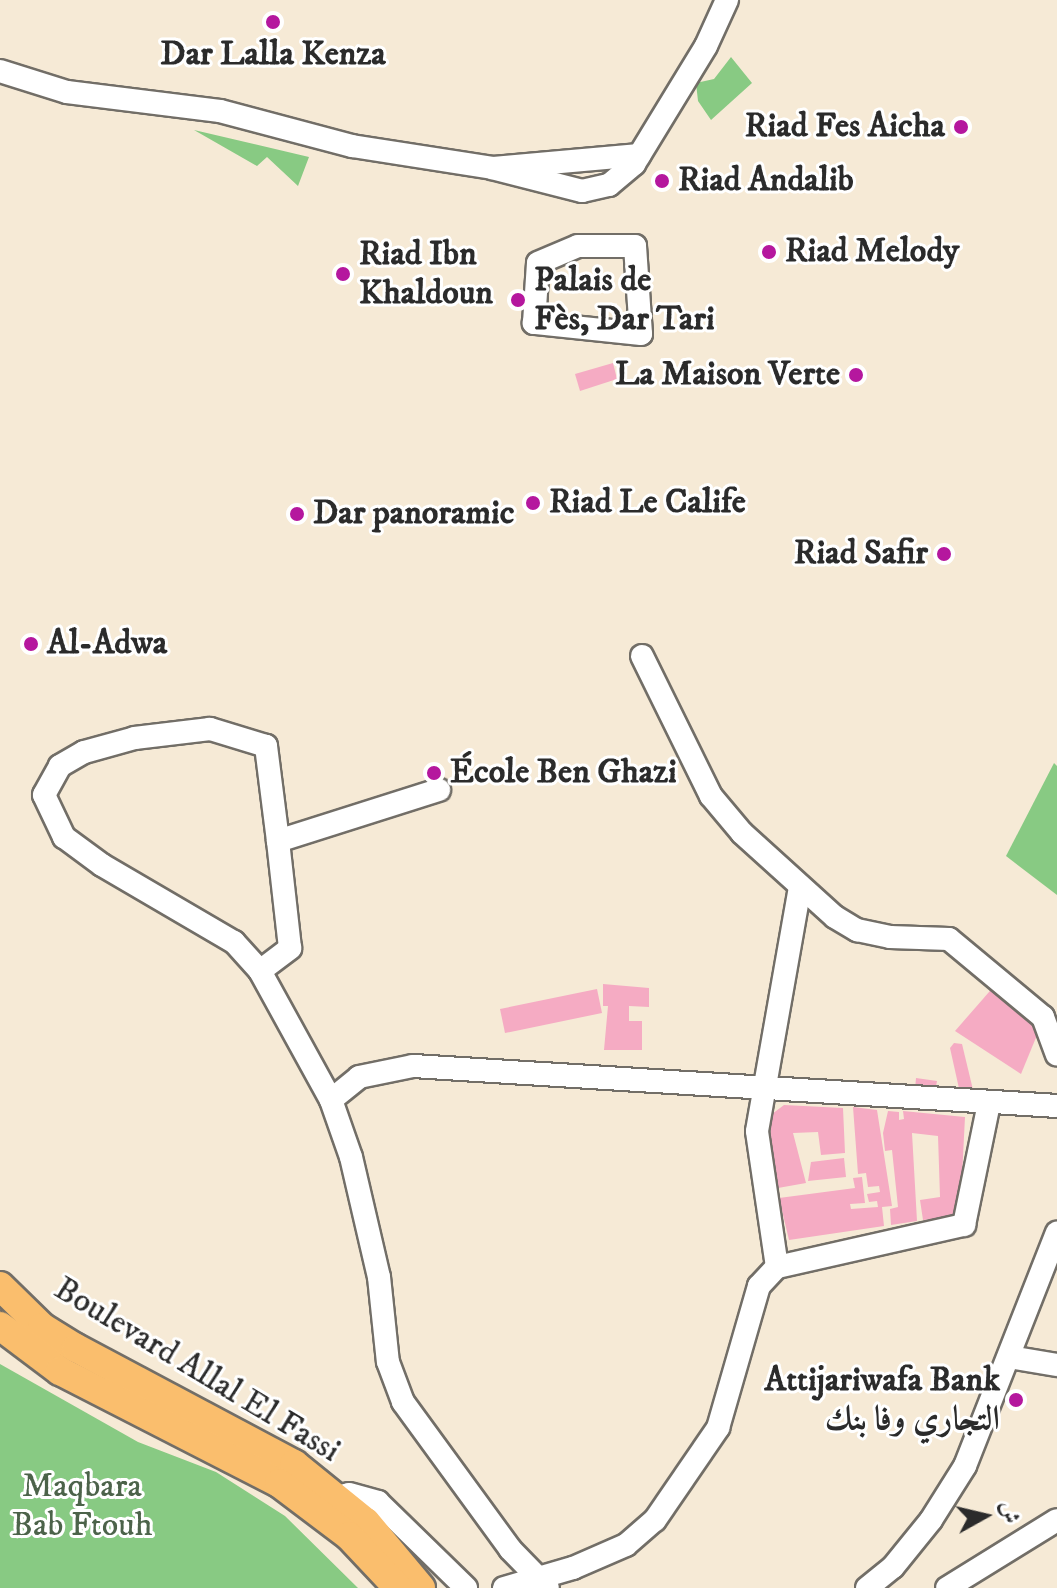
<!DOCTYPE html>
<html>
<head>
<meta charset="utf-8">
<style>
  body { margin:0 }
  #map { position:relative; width:1057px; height:1588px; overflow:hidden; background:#f6ead6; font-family:"IM FELL DW Pica",Amiri,serif }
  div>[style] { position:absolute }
  .green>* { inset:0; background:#88ca83 }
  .building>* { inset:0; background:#f5abc3 }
  .roads { filter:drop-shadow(2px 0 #726e67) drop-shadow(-2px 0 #726e67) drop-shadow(0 2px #726e67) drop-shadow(0 -2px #726e67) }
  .minor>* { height:22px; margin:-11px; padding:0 11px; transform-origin:11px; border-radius:11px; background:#fff }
  .major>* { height:28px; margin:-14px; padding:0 14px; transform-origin:14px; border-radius:14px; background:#fabe6d }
  .dots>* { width:22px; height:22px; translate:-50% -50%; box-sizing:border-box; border:4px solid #fff; border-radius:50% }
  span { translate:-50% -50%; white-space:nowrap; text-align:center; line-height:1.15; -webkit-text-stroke:6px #fff; paint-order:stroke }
  .poi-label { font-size:34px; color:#2b2b2b; font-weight:700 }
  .right { translate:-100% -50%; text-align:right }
  .left { translate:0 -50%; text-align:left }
  .street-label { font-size:34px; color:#2b2b2b }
  .park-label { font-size:34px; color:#4c634a }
  .north { position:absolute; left:945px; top:1476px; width:80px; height:80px; -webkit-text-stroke:6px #fff; paint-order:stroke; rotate:82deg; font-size:22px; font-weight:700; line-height:32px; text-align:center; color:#2b2b2b }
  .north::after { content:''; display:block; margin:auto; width:28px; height:36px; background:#2b2b2b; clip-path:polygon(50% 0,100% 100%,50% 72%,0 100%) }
</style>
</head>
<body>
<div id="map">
  <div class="green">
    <div style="clip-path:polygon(731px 57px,752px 83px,711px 120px,698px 101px,696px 83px,714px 79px)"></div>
    <div style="clip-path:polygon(194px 130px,309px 157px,298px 186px,267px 157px,257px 166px)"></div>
    <div style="clip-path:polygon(1054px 763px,1057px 766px,1057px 895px,1006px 856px)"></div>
    <div style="clip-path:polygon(0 1364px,138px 1442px,216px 1472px,285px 1516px,358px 1588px,0 1588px)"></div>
  </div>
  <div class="building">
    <div style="clip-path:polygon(613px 363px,617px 379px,580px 391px,575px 374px)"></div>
    <div style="clip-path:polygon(603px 984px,649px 988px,649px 1007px,629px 1006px,629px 1021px,642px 1021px,642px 1050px,604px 1050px,608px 1006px,603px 1006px)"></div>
    <div style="clip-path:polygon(996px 984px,1042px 1023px,1021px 1074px,955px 1031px)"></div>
    <div style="clip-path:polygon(597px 989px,602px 1013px,505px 1033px,500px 1009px)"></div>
    <div style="clip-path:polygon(954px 1043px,962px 1044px,974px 1094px,960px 1093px,950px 1048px)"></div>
    <div style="clip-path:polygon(916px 1078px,937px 1081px,935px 1092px,915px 1089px)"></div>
    <div style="clip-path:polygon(784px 1105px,843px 1108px,845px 1153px,821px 1155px,818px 1132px,793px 1133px,806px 1183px,778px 1188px,770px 1136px,772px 1114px)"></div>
    <div style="clip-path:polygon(853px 1107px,877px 1110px,892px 1206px,882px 1207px,884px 1226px,789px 1240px,779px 1198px,855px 1188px,853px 1178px,862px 1177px,865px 1203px,850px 1204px,851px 1209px,878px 1207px,877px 1201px,869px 1202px,867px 1194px,880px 1192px,879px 1186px,868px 1187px,866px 1173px,858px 1174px)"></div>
    <div style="clip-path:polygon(888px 1111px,899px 1112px,899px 1120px,904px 1119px,903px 1111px,965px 1117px,960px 1216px,923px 1220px,920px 1200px,940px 1197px,938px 1136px,912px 1133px,917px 1221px,891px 1225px,890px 1209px,898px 1207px,892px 1150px,885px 1151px,883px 1133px)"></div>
    <div style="clip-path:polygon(844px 1158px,846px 1177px,808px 1181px,811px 1162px)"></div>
  </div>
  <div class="roads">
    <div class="minor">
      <div style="left:0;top:71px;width:70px;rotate:17.4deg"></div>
      <div style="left:67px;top:92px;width:154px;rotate:7.1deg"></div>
      <div style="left:220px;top:111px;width:137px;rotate:14.9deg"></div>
      <div style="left:352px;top:146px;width:142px;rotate:8.9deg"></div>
      <div style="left:492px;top:168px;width:93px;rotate:14.3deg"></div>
      <div style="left:582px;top:191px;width:28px;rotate:-13deg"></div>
      <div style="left:609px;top:185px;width:33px;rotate:-40deg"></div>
      <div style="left:634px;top:164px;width:138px;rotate:-58.6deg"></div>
      <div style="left:706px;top:46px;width:51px;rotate:-65.5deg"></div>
      <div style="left:493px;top:168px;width:147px;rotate:-5.1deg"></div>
      <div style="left:578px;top:246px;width:57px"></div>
      <div style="left:635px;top:246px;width:88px;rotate:86.1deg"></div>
      <div style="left:641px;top:334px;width:108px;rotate:-174.1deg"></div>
      <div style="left:534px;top:323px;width:60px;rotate:-86.2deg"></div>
      <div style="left:538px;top:263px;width:43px;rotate:-23deg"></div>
      <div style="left:642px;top:656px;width:156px;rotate:63.8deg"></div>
      <div style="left:711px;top:796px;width:48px;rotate:50deg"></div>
      <div style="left:742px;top:833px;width:125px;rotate:42.1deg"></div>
      <div style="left:835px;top:917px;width:26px;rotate:31deg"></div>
      <div style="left:857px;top:930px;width:34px;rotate:12deg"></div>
      <div style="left:890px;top:937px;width:59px;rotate:1.9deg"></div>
      <div style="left:949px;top:939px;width:122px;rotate:39.7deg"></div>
      <div style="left:1043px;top:1017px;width:40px;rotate:69.8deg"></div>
      <div style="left:278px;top:841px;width:96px;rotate:-97.2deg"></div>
      <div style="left:266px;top:746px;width:59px;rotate:-163.1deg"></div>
      <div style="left:210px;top:729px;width:76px;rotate:173.2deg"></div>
      <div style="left:135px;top:738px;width:53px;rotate:164.6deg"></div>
      <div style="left:84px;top:752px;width:28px;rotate:150deg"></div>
      <div style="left:60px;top:766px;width:33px;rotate:119deg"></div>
      <div style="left:44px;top:795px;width:47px;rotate:64.5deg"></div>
      <div style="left:64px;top:837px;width:47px;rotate:36.4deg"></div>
      <div style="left:102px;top:865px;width:153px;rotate:30.3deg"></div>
      <div style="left:234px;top:942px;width:39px;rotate:48deg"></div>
      <div style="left:260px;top:971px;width:147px;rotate:61.2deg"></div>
      <div style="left:331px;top:1100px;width:60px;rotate:70.7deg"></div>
      <div style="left:351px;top:1157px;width:123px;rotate:76.9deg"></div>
      <div style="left:379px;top:1277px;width:85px;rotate:84deg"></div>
      <div style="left:388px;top:1362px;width:43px;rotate:69.4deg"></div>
      <div style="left:403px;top:1402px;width:182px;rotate:53.9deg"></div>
      <div style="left:510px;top:1549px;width:54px;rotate:45.7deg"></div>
      <div style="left:260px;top:971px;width:38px;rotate:-37deg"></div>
      <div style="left:290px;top:948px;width:108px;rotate:-96.4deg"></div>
      <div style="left:278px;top:841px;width:169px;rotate:-17.6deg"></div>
      <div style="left:331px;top:1100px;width:36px;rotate:-39deg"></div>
      <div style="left:359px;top:1077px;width:55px;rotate:-11.5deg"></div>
      <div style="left:413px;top:1066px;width:645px;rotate:3.55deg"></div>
      <div style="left:777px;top:1267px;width:137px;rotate:-98.4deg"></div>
      <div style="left:757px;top:1131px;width:247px;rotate:-80deg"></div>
      <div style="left:1009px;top:1357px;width:49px;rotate:9.5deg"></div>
      <div style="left:330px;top:1508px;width:14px;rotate:-54deg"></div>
      <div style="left:338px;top:1497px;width:11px;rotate:-15deg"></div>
      <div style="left:349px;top:1494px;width:30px;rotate:15deg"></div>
      <div style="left:378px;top:1502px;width:123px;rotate:44.3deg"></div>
      <div style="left:504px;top:1588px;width:72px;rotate:-16.2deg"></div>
      <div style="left:573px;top:1568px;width:58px;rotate:-23.5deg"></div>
      <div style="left:626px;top:1545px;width:38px;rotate:-41deg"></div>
      <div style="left:655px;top:1520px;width:112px;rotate:-55.6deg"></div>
      <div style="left:718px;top:1428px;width:148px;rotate:-73.9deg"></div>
      <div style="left:759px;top:1286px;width:26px;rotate:-47deg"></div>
      <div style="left:777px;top:1267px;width:192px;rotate:-12.7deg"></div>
      <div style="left:964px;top:1225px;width:125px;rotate:-78.4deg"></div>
      <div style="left:867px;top:1588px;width:33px;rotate:-39deg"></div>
      <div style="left:893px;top:1567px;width:60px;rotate:-51deg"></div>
      <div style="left:931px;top:1520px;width:64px;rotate:-57.8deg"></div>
      <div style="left:965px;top:1466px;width:251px;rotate:-68.5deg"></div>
      <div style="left:947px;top:1588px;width:129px;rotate:-31.7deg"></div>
    </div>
    <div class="major">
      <div style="left:0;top:1286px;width:59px;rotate:44.3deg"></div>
      <div style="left:42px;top:1327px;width:40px;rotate:32deg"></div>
      <div style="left:76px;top:1348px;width:247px;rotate:28deg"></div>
      <div style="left:294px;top:1464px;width:92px;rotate:38.9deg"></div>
      <div style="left:366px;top:1522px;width:86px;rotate:50.2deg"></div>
      <div style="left:0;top:1326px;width:75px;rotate:36.9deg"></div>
      <div style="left:60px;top:1371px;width:246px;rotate:27.1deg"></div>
      <div style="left:279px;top:1483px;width:88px;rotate:37.1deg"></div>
      <div style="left:349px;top:1536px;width:71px;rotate:46.7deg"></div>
    </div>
  </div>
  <div class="dots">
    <div style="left:273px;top:22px;background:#b5179e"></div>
    <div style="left:961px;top:127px;background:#b5179e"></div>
    <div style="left:662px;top:181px;background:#b5179e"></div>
    <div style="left:769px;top:252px;background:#b5179e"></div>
    <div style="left:343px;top:274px;background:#b5179e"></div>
    <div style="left:518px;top:300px;background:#b5179e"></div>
    <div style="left:856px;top:375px;background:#b5179e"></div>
    <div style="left:533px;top:503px;background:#b5179e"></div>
    <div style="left:297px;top:514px;background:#b5179e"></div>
    <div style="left:944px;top:554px;background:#b5179e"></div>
    <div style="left:31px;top:644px;background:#b5179e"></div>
    <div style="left:434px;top:773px;background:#b5179e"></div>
    <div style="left:1016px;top:1400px;background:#b5179e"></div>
  </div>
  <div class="poi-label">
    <span style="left:273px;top:55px">Dar Lalla Kenza</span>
    <span class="right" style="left:945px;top:127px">Riad Fes Aicha</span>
    <span class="left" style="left:678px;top:181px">Riad Andalib</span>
    <span class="left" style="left:785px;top:252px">Riad Melody</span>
    <span class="left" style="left:359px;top:274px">Riad Ibn<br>Khaldoun</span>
    <span class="left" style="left:534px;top:300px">Palais de<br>Fès, Dar Tari</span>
    <span class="right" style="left:840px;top:375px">La Maison Verte</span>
    <span class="left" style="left:549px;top:503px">Riad Le Calife</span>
    <span class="left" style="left:313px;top:514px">Dar panoramic</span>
    <span class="right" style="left:928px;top:554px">Riad Safir</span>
    <span class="left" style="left:47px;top:644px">Al-Adwa</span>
    <span class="left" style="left:450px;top:773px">École Ben Ghazi</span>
    <span class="right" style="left:1000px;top:1400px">Attijariwafa Bank<br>التجاري وفا بنك</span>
  </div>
  <div class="street-label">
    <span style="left:197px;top:1370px;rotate:31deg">Boulevard Allal El Fassi</span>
  </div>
  <div class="park-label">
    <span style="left:82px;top:1506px">Maqbara<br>Bab Ftouh</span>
  </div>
  <div class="north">ش</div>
</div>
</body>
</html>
